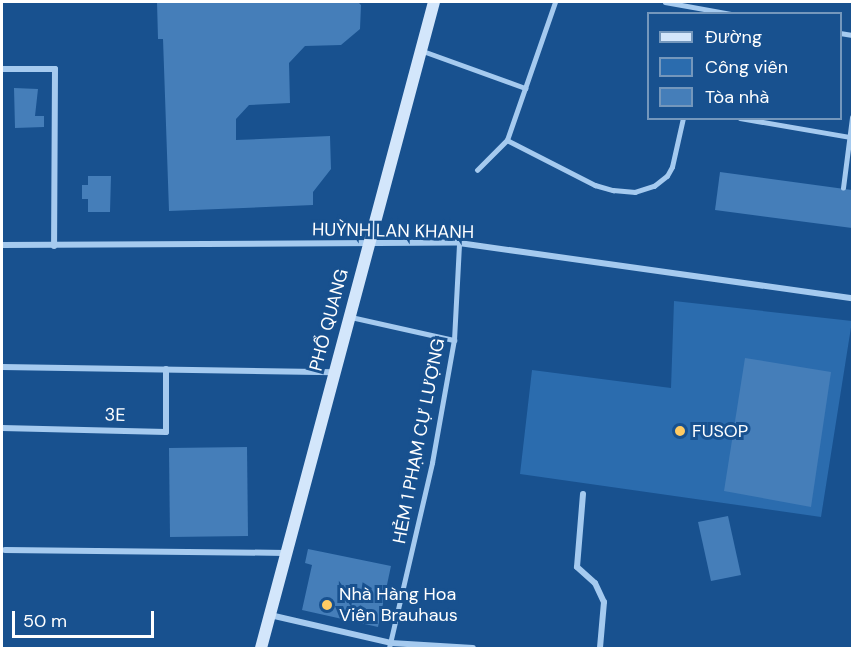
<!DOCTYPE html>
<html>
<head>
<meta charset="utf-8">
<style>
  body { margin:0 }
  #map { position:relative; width:854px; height:650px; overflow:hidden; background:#18518f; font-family:"DM Sans",sans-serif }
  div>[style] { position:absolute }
  .green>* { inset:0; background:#2b6cae }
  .building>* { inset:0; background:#457eb9 }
  .lane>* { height:4.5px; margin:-2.25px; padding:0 2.25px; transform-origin:2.25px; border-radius:2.25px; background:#a5caef }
  .street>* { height:6px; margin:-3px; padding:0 3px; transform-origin:3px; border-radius:3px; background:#a5caef }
  .secondary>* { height:12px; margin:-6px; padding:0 6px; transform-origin:6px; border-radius:6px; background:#d3e6fb }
  .dots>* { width:16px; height:16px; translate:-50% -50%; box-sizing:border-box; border:3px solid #18518f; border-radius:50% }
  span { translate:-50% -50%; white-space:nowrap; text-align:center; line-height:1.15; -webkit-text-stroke:6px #18518f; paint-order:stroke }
  .street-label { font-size:18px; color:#fff }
  .poi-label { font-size:18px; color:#fff }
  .left { translate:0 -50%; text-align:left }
  .frame { position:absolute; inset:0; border:3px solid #fff; pointer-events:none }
  .legend { position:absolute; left:647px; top:12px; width:195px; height:108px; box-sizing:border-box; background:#18518f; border:2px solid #7497bc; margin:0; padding:8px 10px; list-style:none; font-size:18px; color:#fff }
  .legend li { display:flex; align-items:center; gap:12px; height:30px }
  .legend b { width:30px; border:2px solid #7497bc }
  .scale { position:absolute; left:12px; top:611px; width:142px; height:27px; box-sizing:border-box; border:3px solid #fff; border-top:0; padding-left:8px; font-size:18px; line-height:21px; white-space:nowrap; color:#fff; -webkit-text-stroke:4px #18518f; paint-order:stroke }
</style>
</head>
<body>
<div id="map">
  <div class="green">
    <div style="clip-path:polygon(674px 301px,852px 321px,821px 517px,520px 474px,532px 370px,671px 388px)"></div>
  </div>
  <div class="building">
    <div style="clip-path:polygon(157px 2px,358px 2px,361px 5px,360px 29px,341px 45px,305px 46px,289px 63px,290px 103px,249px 105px,236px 119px,236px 140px,330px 136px,331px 169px,313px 192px,313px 205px,169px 211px,163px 39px,158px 39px)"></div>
    <div style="clip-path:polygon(14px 88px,38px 89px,35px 116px,44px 116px,44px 127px,15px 128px)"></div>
    <div style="clip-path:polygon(720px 172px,852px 190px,852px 228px,715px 210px)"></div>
    <div style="clip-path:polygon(88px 176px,111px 176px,110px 212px,88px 212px,88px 199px,82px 199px,82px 185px,88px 185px)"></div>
    <div style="clip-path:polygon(745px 358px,831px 372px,811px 507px,724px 491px)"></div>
    <div style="clip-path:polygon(247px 447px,248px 536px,170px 537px,169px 448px)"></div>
    <div style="clip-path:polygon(728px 516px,741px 575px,711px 581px,698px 522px)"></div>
    <div style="clip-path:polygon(308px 549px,391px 566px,378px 627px,302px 610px,312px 565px,305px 563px)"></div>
  </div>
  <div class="lane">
    <div style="left:665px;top:2px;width:68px;rotate:10.2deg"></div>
    <div style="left:840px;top:33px;width:12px;rotate:9deg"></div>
    <div style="left:423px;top:51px;width:109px;rotate:19.9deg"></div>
    <div style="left:740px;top:118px;width:112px;rotate:9.8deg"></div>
    <div style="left:507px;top:140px;width:99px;rotate:27.1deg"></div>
    <div style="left:595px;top:185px;width:19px;rotate:16deg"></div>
    <div style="left:613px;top:190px;width:22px;rotate:5deg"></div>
    <div style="left:635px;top:192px;width:20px;rotate:-18deg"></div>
    <div style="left:654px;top:186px;width:16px;rotate:-38deg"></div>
    <div style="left:667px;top:176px;width:10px;rotate:-61deg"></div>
    <div style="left:672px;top:167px;width:50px;rotate:-77.3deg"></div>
    <div style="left:477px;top:170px;width:42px;rotate:-45deg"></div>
    <div style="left:507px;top:140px;width:146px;rotate:-70.8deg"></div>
    <div style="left:843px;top:188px;width:71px;rotate:-82.7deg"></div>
    <div style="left:351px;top:317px;width:106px;rotate:12.6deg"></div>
    <div style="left:389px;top:648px;width:190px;rotate:-76.9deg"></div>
    <div style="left:432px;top:463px;width:125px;rotate:-79.9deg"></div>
    <div style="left:454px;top:340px;width:97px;rotate:-87deg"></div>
  </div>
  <div class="street">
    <div style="left:2px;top:69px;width:53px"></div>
    <div style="left:55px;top:69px;width:177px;rotate:90.3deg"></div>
    <div style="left:2px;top:245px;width:457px;rotate:-0.3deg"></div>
    <div style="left:459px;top:243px;width:397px;rotate:8deg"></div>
    <div style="left:2px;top:367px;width:332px;rotate:0.9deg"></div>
    <div style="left:2px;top:428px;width:164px;rotate:1.4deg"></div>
    <div style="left:166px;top:432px;width:63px;rotate:-90deg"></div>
    <div style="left:583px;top:494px;width:73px;rotate:94.7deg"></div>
    <div style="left:577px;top:567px;width:24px;rotate:42deg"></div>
    <div style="left:595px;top:583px;width:21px;rotate:65deg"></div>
    <div style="left:604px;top:602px;width:46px;rotate:95deg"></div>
    <div style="left:5px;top:550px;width:281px;rotate:0.6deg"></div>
    <div style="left:270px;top:615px;width:124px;rotate:13deg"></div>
    <div style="left:391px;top:643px;width:82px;rotate:3.5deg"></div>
  </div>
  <div class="secondary">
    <div style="left:261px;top:648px;width:669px;rotate:-75.01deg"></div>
  </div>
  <div class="dots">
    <div style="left:680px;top:431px;background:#ffcb63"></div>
    <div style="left:327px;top:605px;background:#ffcb63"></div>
  </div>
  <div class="street-label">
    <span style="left:393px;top:231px;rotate:1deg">HUỲNH LAN KHANH</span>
    <span style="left:329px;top:320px;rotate:-75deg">PHỔ QUANG</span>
    <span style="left:115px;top:415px;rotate:1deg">3E</span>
    <span style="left:419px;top:441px;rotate:-79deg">HẺM 1 PHẠM CỰ LƯỢNG</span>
  </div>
  <div class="poi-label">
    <span class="left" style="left:692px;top:431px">FUSOP</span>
    <span class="left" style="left:339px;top:605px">Nhà Hàng Hoa<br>Viên Brauhaus</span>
  </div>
  <div class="frame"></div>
  <ul class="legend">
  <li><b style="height:8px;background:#d3e6fb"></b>Đường</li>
  <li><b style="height:16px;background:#2b6cae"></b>Công viên</li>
  <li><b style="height:16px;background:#457eb9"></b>Tòa nhà</li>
  </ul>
  <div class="scale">50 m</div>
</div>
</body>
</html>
